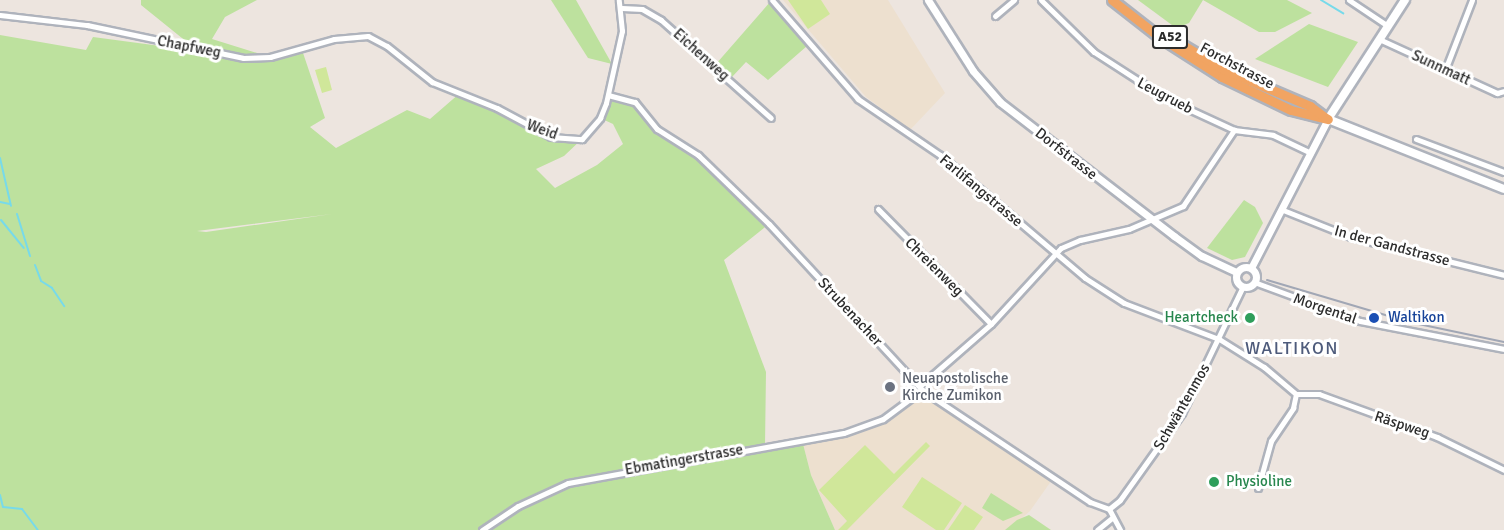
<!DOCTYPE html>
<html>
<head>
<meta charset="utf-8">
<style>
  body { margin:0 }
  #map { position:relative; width:1504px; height:530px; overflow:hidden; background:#ede5df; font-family:Signika,sans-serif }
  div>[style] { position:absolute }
  .education>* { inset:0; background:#ede0cf }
  .green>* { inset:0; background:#bde19e }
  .pitch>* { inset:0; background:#d0e79a }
  .stream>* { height:2px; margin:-1px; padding:0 1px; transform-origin:1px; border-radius:1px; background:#77daea }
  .roads { filter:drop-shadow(2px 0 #afb3bc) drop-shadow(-2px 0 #afb3bc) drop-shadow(0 2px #afb3bc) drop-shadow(0 -2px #afb3bc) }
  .minor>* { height:5px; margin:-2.5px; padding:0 2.5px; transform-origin:2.5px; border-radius:2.5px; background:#fff }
  .tertiary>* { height:7px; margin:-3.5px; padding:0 3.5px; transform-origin:3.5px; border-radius:3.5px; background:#fff }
  .tertiary>.ring { margin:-3.5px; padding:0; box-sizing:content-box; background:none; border:7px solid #fff; border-radius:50% }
  .secondary>* { height:8px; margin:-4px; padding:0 4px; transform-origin:4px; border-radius:4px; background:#fff }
  .trunk>* { height:9px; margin:-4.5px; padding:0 4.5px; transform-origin:4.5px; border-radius:4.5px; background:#f1a462 }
  .rail>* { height:2px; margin:-1px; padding:0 1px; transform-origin:1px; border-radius:1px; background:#a1a7b5 }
  .dots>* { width:16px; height:16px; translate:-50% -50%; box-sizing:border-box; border:3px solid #fff; border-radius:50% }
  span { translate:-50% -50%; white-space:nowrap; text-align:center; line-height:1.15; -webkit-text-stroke:6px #fff; paint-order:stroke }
  .shield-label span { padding:2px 4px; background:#fff; border:2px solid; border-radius:4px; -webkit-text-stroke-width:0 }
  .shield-label { font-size:14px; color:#2c2c2c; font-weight:700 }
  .street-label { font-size:15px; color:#2c2c2c }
  .leisure-label { font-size:15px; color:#27864d }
  .right { translate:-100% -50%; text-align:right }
  .left { translate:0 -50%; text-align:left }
  .transit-label { font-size:15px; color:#164399 }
  .worship-label { font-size:15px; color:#5b616d }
  .quarter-label { font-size:18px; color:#4e5b7b; letter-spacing:1.5px }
</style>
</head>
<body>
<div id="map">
  <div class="education">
    <div style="clip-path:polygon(783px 0,888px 0,945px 93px,910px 130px,866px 97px)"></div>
    <div style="clip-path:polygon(922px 390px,1054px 477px,1030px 511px,1008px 530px,835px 530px,811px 475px,802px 440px,844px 433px,883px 419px)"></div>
  </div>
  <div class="green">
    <div style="clip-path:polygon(evenodd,141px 0,257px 0,225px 17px,212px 39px,270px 57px,302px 50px,325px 118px,310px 127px,336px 148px,407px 110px,430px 119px,460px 93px,551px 137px,582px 139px,564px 156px,536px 169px,555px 188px,597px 165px,623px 144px,613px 124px,600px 118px,608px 95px,635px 102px,657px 129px,698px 155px,769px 224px,724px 260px,766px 372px,765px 445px,802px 440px,811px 475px,835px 530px,0 530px,0 35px,86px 50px,93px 37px,198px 51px,141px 5px,141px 0,332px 214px,206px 232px,197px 231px,205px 230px,332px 214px)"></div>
    <div style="clip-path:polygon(551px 0,576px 0,612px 64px,588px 58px)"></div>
    <div style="clip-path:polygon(1138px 0,1203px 0,1189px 23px,1176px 28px)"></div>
    <div style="clip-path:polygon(1203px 0,1287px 0,1312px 13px,1275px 32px,1259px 32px)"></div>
    <div style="clip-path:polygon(770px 2px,807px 46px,768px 80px,746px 62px,732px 77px,716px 64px)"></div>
    <div style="clip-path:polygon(1309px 24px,1358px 42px,1328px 87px,1255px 59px)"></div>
    <div style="clip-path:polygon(1244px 200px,1255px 207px,1263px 223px,1245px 257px,1232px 260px,1207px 248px)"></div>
    <div style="clip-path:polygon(991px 493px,1023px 513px,1003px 521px,982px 508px)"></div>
    <div style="clip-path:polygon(1029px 515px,1051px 530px,1005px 530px,1017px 520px)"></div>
  </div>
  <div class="pitch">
    <div style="clip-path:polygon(788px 0,821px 0,830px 14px,808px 29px)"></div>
    <div style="clip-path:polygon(326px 67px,332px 90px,322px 93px,315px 70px)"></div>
    <div style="clip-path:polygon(926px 442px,930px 446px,847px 530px,838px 530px,847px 521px,819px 490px,865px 445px,894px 474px)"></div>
    <div style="clip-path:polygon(922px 477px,962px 503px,944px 530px,936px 530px,902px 507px)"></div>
    <div style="clip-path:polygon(965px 505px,983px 517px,974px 530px,948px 530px)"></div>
  </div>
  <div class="stream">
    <div style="left:1321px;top:0;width:26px;rotate:31deg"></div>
    <div style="left:0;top:158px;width:49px;rotate:77.1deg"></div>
    <div style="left:0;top:202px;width:10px;rotate:11deg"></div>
    <div style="left:17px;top:214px;width:44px;rotate:72.8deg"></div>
    <div style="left:1px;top:220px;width:36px;rotate:51deg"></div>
    <div style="left:35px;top:265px;width:17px;rotate:69deg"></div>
    <div style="left:41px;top:281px;width:13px;rotate:32deg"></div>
    <div style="left:52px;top:288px;width:22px;rotate:56deg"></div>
    <div style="left:0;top:495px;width:12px;rotate:76deg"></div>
    <div style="left:3px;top:507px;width:19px;rotate:6deg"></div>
    <div style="left:22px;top:509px;width:26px;rotate:53deg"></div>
  </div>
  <div class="roads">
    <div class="minor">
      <div style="left:772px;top:0;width:131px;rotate:49deg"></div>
      <div style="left:858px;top:99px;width:99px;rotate:34.3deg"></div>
      <div style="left:940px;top:155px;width:190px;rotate:40.3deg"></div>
      <div style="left:1085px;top:278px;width:46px;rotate:32.7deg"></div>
      <div style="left:1124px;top:303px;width:102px;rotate:20.8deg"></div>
      <div style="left:1219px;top:339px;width:53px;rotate:31.9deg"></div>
      <div style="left:1264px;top:367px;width:42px;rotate:40.2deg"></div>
      <div style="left:1041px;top:0;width:74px;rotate:44.5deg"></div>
      <div style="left:1094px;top:52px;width:87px;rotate:32.8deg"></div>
      <div style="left:1167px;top:99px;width:74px;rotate:24.8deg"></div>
      <div style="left:1234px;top:130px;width:39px;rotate:7deg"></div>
      <div style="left:1273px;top:135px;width:42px;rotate:25.3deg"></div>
      <div style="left:1349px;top:0;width:47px;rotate:33.7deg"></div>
      <div style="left:622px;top:8px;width:20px;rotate:3deg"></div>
      <div style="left:642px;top:9px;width:22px;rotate:30deg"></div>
      <div style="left:661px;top:20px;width:147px;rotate:41.7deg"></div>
      <div style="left:0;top:15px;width:88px;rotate:6.6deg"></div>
      <div style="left:87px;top:25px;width:159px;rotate:11.9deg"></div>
      <div style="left:243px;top:58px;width:27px;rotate:-2deg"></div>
      <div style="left:270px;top:57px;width:66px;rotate:-15.7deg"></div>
      <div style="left:334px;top:39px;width:34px;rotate:-5deg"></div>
      <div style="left:368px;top:36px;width:21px;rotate:28deg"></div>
      <div style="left:387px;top:46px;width:58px;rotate:38.7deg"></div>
      <div style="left:432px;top:82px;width:70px;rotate:21.8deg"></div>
      <div style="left:497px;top:108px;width:61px;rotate:28.2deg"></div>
      <div style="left:551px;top:137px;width:31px;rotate:4deg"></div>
      <div style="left:582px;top:139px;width:28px;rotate:-49deg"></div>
      <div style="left:600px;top:118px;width:16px;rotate:-68deg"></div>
      <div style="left:606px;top:103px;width:74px;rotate:-77.5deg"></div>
      <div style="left:622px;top:31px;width:31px;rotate:-96deg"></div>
      <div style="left:995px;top:16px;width:25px;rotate:-40deg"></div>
      <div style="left:1379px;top:39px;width:130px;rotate:24.6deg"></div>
      <div style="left:1497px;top:93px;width:7px;rotate:-16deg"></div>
      <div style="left:1445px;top:70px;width:75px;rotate:-68.9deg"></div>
      <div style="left:608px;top:95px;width:28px;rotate:15deg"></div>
      <div style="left:635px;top:102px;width:35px;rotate:51deg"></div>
      <div style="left:657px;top:129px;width:49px;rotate:32.4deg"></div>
      <div style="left:698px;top:155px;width:99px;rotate:44.2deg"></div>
      <div style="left:769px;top:224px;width:226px;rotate:47.3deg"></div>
      <div style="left:922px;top:390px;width:202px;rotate:33.7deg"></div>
      <div style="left:1090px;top:502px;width:20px;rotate:20deg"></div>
      <div style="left:1416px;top:139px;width:94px;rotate:20.6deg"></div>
      <div style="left:878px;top:209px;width:161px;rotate:45.5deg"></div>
      <div style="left:1283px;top:210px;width:73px;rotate:21.7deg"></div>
      <div style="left:1351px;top:237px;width:158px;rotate:13.9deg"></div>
      <div style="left:1254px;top:282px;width:113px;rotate:20.2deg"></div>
      <div style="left:1360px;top:321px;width:147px;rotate:11deg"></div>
      <div style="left:921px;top:385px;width:93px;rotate:-41.1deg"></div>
      <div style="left:991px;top:324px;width:103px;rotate:-47.4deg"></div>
      <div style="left:1061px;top:248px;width:21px;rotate:-23deg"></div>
      <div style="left:1080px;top:240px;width:50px;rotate:-12.7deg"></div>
      <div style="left:1129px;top:229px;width:59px;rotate:-23.1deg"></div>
      <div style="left:1183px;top:206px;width:92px;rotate:-56.1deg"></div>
      <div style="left:1296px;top:394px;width:23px"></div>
      <div style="left:1319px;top:394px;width:126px;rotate:20deg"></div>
      <div style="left:1437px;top:437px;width:75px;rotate:26.2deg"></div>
      <div style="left:1258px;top:488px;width:49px;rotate:-74.5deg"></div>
      <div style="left:1271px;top:441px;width:40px;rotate:-56deg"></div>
      <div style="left:1293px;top:408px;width:14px;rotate:-78deg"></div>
      <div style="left:1109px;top:509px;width:14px;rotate:-39deg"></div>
      <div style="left:1120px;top:500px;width:107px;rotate:-54.5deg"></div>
      <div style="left:1182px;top:413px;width:141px;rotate:-64.3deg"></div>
      <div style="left:1109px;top:509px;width:24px;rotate:62deg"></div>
      <div style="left:482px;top:530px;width:43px;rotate:-33.7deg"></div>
      <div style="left:518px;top:506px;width:55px;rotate:-24.7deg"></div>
      <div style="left:568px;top:483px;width:280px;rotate:-10.3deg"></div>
      <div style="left:844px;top:433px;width:41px;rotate:-19.7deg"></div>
      <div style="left:883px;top:419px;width:49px;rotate:-36.6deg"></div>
      <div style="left:1097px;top:530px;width:19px;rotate:-39deg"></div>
    </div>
    <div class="tertiary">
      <div style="left:928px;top:0;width:84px;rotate:57.6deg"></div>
      <div style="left:973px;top:71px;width:41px;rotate:48.9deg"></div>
      <div style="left:1000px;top:102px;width:220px;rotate:37.6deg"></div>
      <div style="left:1174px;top:236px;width:34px;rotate:36deg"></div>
      <div style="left:1202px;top:256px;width:38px;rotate:25deg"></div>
      <div class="ring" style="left:1236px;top:267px;width:13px;height:13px"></div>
      <div style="left:1251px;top:268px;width:168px;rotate:-62.7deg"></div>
    </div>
    <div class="secondary">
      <div style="left:1405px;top:0;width:142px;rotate:122.9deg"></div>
      <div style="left:1328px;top:119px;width:189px;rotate:21.7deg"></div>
    </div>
    <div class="trunk">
      <div style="left:1112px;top:0;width:58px;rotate:38deg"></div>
      <div style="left:1158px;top:36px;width:76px;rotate:32.6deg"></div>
      <div style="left:1222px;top:77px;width:76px;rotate:25.6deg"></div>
      <div style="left:1291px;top:110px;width:38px;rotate:14deg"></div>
      <div style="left:1173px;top:39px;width:58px;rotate:31deg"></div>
      <div style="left:1223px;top:69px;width:95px;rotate:23deg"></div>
      <div style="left:1310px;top:106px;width:20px;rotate:37deg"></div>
    </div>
  </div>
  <div class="rail">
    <div style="left:1267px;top:280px;width:148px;rotate:16.5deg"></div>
    <div style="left:1409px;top:322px;width:97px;rotate:11.9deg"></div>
  </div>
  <div class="dots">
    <div style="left:1250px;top:318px;background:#2e9e5b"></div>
    <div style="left:1374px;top:318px;background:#1a4fb4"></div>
    <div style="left:890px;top:387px;background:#6b7280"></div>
    <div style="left:1214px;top:482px;background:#2e9e5b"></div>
  </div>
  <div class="shield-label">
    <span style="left:1170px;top:37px">A52</span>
  </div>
  <div class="street-label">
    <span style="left:189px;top:47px;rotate:11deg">Chapfweg</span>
    <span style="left:701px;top:55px;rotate:42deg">Eichenweg</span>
    <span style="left:1237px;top:66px;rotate:28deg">Forchstrasse</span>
    <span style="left:1441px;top:68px;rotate:25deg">Sunnmatt</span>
    <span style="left:1165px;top:96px;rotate:28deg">Leugrueb</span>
    <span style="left:542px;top:130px;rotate:20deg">Weid</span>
    <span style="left:1066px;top:154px;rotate:38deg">Dorfstrasse</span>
    <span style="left:981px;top:191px;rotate:40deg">Farlifangstrasse</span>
    <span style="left:1392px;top:246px;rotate:15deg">In der Gandstrasse</span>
    <span style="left:934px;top:267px;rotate:45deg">Chreienweg</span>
    <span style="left:1325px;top:309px;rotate:19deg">Morgental</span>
    <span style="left:850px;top:312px;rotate:47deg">Strubenacher</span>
    <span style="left:1182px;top:407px;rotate:-60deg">Schwäntenmos</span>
    <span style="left:1402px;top:425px;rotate:18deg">Räspweg</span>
    <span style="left:684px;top:460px;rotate:-10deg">Ebmatingerstrasse</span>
  </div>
  <div class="leisure-label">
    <span class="right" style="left:1238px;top:318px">Heartcheck</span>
    <span class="left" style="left:1226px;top:482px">Physioline</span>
  </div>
  <div class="transit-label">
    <span class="left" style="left:1388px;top:318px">Waltikon</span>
  </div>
  <div class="worship-label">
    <span class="left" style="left:902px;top:387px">Neuapostolische<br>Kirche Zumikon</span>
  </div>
  <div class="quarter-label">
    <span style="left:1292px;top:348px">WALTIKON</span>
  </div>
</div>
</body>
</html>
